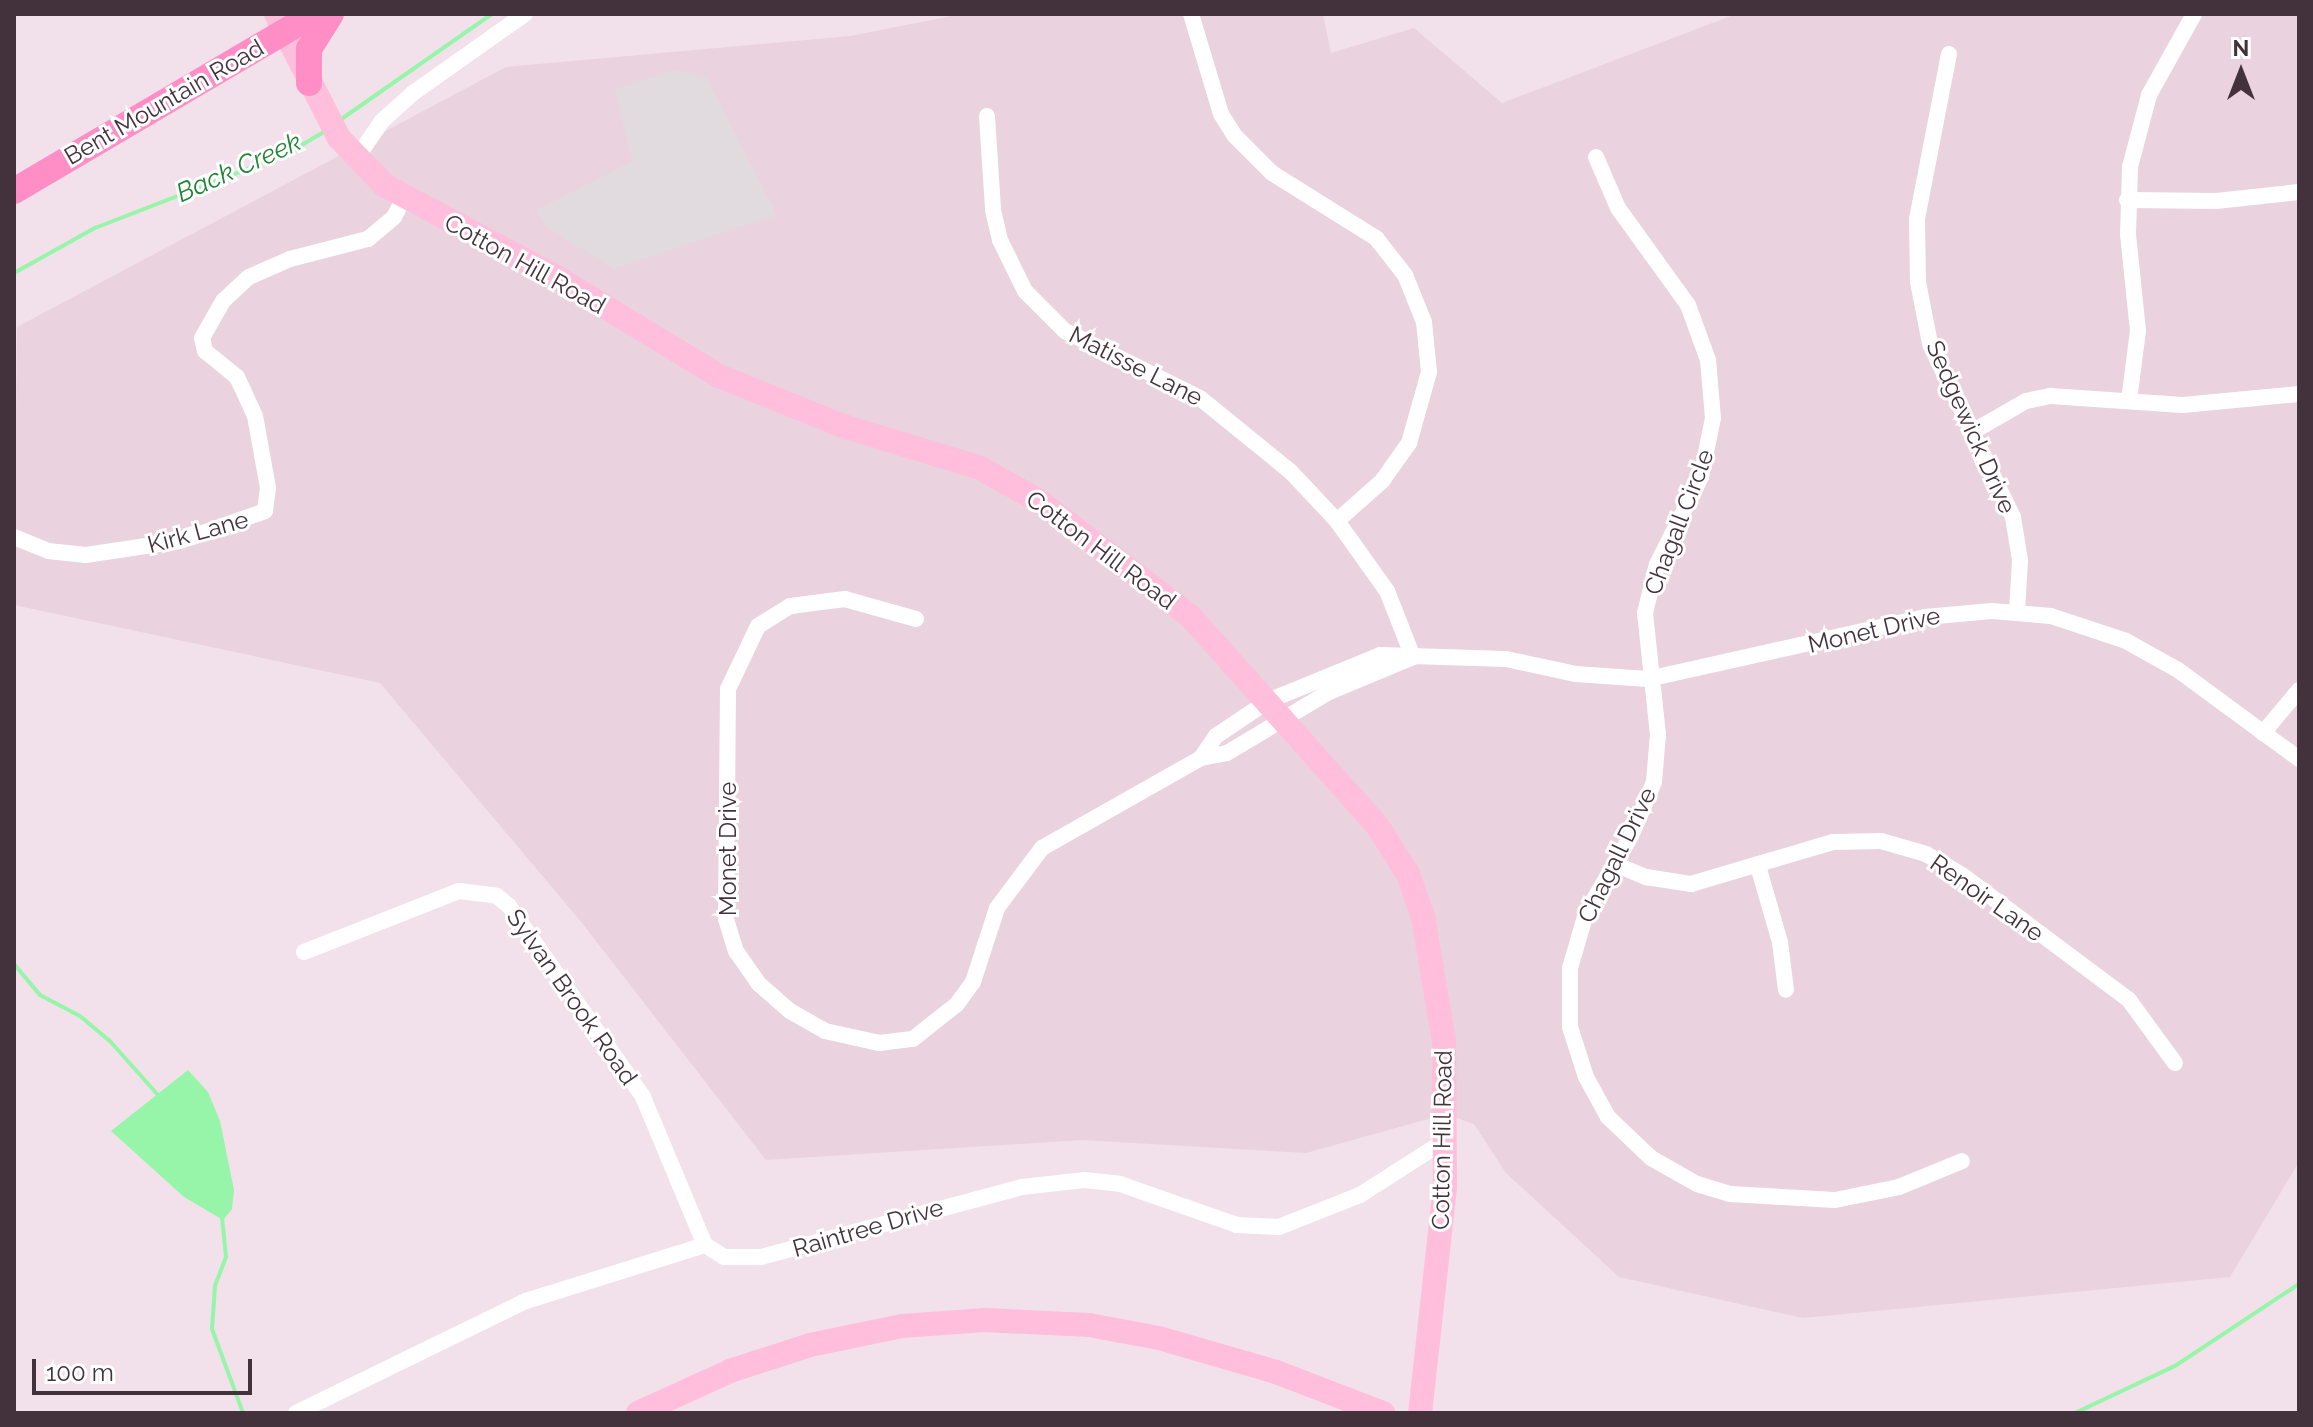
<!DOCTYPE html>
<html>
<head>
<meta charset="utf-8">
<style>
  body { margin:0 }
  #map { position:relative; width:2313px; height:1427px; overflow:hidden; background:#f2e1ea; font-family:Raleway,sans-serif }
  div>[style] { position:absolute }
  .residential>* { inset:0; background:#ead2df }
  .parking>* { inset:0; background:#e1dadf }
  .water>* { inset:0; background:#97f5a9 }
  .stream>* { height:4px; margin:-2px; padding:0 2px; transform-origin:2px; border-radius:2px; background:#97f5a9 }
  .street>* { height:16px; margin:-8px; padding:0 8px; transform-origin:8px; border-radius:8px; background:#fff }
  .secondary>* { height:24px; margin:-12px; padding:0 12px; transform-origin:12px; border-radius:12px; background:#ffbedb }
  .primary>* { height:26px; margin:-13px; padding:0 13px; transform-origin:13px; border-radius:13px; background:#ff8dc6 }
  span { translate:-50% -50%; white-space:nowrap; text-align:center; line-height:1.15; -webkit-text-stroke:6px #fff; paint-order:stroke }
  .street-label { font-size:24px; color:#43323c }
  .water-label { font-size:26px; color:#1f8434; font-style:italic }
  .frame { position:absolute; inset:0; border:16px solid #43323c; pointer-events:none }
  .north { position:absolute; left:2201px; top:32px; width:80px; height:80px; -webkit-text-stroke:6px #fff; paint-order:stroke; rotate:0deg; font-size:22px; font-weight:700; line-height:32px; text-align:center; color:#43323c }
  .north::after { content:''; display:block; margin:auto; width:28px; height:36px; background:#43323c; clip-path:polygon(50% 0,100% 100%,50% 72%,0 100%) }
  .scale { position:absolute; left:32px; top:1359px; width:220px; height:36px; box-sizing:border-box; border:4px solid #43323c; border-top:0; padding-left:10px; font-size:24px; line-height:28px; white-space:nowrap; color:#43323c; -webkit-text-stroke:6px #fff; paint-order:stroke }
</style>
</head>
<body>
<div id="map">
  <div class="residential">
    <div style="clip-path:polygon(962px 14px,1323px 14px,1331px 53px,1414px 28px,1502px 103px,1736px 14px,2299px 14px,2299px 1162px,2230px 1277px,1803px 1318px,1619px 1277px,1506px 1173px,1474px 1124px,1446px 1114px,1306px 1153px,1082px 1140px,766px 1160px,582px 923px,380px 683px,14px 605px,17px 327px,506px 67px,850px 36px)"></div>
  </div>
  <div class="parking">
    <div style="clip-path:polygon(676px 69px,707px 78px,777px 215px,614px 269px,546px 227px,537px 210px,632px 161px,615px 89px)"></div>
  </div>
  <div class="water">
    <div style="clip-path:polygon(188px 1070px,208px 1092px,220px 1121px,234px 1190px,232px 1209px,223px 1220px,184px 1197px,111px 1131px)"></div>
  </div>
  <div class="stream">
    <div style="left:340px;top:120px;width:185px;rotate:-34.9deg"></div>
    <div style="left:14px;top:273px;width:93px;rotate:-29.1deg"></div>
    <div style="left:95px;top:228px;width:207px;rotate:-21.2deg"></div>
    <div style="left:288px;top:153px;width:45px;rotate:-30.5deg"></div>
    <div style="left:14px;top:964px;width:40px;rotate:50deg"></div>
    <div style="left:40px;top:995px;width:45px;rotate:27.7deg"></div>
    <div style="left:80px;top:1016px;width:38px;rotate:40deg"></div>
    <div style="left:109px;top:1040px;width:74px;rotate:48.3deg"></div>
    <div style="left:222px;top:1217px;width:40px;rotate:84.3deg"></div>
    <div style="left:226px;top:1257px;width:31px;rotate:111deg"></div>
    <div style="left:215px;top:1286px;width:43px;rotate:94deg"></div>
    <div style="left:212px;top:1329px;width:90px;rotate:69.7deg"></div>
    <div style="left:2075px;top:1413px;width:110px;rotate:-25.2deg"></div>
    <div style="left:2175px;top:1366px;width:149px;rotate:-33.5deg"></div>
  </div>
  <div class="street">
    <div style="left:1191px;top:14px;width:104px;rotate:73.3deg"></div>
    <div style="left:1221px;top:114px;width:26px;rotate:58deg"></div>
    <div style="left:1235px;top:136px;width:52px;rotate:45deg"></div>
    <div style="left:1272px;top:173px;width:123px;rotate:32deg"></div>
    <div style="left:1376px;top:238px;width:47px;rotate:51.9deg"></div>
    <div style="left:1405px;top:275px;width:51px;rotate:68deg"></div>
    <div style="left:1424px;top:322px;width:50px;rotate:84.3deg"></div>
    <div style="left:1429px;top:372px;width:74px;rotate:105.7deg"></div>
    <div style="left:1409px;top:443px;width:47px;rotate:125.4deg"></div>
    <div style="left:1382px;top:481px;width:60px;rotate:138.4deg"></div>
    <div style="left:1949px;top:54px;width:168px;rotate:101deg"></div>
    <div style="left:1917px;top:219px;width:63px;rotate:89.1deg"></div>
    <div style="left:1918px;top:282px;width:63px;rotate:79deg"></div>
    <div style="left:1930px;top:344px;width:192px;rotate:64.4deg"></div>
    <div style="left:2013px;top:517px;width:44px;rotate:80.8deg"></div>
    <div style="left:2020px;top:560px;width:52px;rotate:93.3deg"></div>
    <div style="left:987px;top:116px;width:94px;rotate:86.3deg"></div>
    <div style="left:993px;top:210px;width:31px;rotate:77deg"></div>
    <div style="left:1000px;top:240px;width:57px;rotate:63.9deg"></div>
    <div style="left:1025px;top:291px;width:57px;rotate:45deg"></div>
    <div style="left:1065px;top:331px;width:151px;rotate:26.4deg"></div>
    <div style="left:1200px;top:398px;width:117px;rotate:39.1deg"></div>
    <div style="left:1291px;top:472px;width:67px;rotate:46.8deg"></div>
    <div style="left:1337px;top:521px;width:86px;rotate:54.5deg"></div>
    <div style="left:1387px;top:591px;width:71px;rotate:68.5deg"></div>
    <div style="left:1596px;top:157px;width:56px;rotate:66.7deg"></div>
    <div style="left:1618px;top:208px;width:120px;rotate:54.2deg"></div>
    <div style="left:1688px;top:305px;width:59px;rotate:70deg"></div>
    <div style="left:1708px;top:360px;width:58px;rotate:85.1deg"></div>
    <div style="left:1713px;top:418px;width:60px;rotate:101.5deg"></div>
    <div style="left:1701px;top:477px;width:97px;rotate:116.8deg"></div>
    <div style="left:1657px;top:564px;width:50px;rotate:103.8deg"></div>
    <div style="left:1645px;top:613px;width:122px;rotate:83.9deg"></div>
    <div style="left:1658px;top:734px;width:48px;rotate:94.8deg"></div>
    <div style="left:1654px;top:782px;width:59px;rotate:113.1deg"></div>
    <div style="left:1631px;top:836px;width:89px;rotate:120.3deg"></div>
    <div style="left:1586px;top:913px;width:57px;rotate:106.2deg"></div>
    <div style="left:1570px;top:968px;width:59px;rotate:90deg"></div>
    <div style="left:1570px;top:1027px;width:52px;rotate:72.3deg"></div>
    <div style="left:1586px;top:1077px;width:46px;rotate:61.2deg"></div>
    <div style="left:1608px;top:1117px;width:59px;rotate:43.6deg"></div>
    <div style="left:1651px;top:1158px;width:53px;rotate:29.5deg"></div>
    <div style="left:1697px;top:1184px;width:34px;rotate:17deg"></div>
    <div style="left:1730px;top:1194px;width:105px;rotate:3.3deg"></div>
    <div style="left:1835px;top:1200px;width:65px;rotate:-11.5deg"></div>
    <div style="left:1899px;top:1187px;width:68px;rotate:-22.4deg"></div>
    <div style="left:356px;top:159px;width:46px;rotate:-55.6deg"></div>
    <div style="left:382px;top:121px;width:42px;rotate:-42.1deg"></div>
    <div style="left:413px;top:93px;width:137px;rotate:-35.2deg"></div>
    <div style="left:2127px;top:200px;width:89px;rotate:0.6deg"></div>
    <div style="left:2216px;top:201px;width:83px;rotate:-6.2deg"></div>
    <div style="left:2129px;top:401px;width:71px;rotate:-82.7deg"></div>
    <div style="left:2138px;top:331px;width:97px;rotate:-95.9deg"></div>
    <div style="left:2128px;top:235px;width:68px;rotate:-88.3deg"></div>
    <div style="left:2130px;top:167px;width:74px;rotate:-75.2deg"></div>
    <div style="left:2149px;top:95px;width:93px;rotate:-60.9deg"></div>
    <div style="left:1972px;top:432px;width:62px;rotate:-29.9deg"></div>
    <div style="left:2026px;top:401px;width:25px;rotate:-12deg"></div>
    <div style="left:2050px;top:396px;width:133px;rotate:3.9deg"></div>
    <div style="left:2183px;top:405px;width:117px;rotate:-5.4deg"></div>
    <div style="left:14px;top:537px;width:37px;rotate:22deg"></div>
    <div style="left:48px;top:551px;width:38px;rotate:6deg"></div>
    <div style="left:86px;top:555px;width:95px;rotate:-8.5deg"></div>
    <div style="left:180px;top:541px;width:90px;rotate:-19.4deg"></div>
    <div style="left:265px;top:511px;width:23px;rotate:-83deg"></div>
    <div style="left:268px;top:488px;width:73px;rotate:-100.2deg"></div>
    <div style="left:255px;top:416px;width:43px;rotate:-114.8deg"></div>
    <div style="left:237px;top:377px;width:41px;rotate:-140.9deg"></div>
    <div style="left:205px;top:351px;width:13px;rotate:-103deg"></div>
    <div style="left:202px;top:338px;width:43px;rotate:-60.4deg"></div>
    <div style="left:223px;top:301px;width:35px;rotate:-43deg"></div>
    <div style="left:249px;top:277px;width:45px;rotate:-23.7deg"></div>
    <div style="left:290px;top:259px;width:81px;rotate:-14.4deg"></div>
    <div style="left:368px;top:239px;width:34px;rotate:-40deg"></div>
    <div style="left:394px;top:217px;width:21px;rotate:-62deg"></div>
    <div style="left:916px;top:619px;width:74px;rotate:-164.3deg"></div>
    <div style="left:845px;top:599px;width:55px;rotate:172.7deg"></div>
    <div style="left:790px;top:606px;width:38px;rotate:148deg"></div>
    <div style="left:758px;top:626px;width:70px;rotate:115.5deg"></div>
    <div style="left:728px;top:689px;width:230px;rotate:90.5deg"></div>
    <div style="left:726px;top:919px;width:34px;rotate:73deg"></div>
    <div style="left:736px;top:951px;width:40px;rotate:55.1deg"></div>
    <div style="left:759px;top:984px;width:41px;rotate:41.1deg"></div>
    <div style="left:790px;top:1011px;width:40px;rotate:29.7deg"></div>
    <div style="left:825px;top:1031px;width:55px;rotate:12.5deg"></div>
    <div style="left:879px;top:1043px;width:34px;rotate:-7deg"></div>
    <div style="left:913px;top:1039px;width:56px;rotate:-38.5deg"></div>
    <div style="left:957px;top:1004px;width:27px;rotate:-54deg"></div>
    <div style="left:973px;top:982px;width:78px;rotate:-72deg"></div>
    <div style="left:997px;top:908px;width:75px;rotate:-53.1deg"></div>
    <div style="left:1042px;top:848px;width:183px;rotate:-29.5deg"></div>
    <div style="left:1201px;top:758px;width:26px;rotate:-11deg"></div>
    <div style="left:1227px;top:753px;width:119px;rotate:-30.9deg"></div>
    <div style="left:1329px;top:692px;width:91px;rotate:-22.6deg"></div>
    <div style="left:2263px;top:733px;width:56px;rotate:-50.1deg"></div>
    <div style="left:1201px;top:758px;width:27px;rotate:-56deg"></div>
    <div style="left:1216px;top:736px;width:63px;rotate:-33.9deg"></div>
    <div style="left:1268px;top:701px;width:121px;rotate:-22.3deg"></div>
    <div style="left:1380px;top:655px;width:126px;rotate:1.8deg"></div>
    <div style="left:1506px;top:659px;width:72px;rotate:12.1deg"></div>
    <div style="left:1576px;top:674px;width:72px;rotate:4deg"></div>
    <div style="left:1648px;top:679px;width:284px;rotate:-12.6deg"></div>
    <div style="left:1925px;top:617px;width:67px;rotate:-5.1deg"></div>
    <div style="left:1992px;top:611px;width:59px;rotate:4.8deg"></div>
    <div style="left:2051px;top:616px;width:79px;rotate:18.4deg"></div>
    <div style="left:2126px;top:641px;width:60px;rotate:29.1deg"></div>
    <div style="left:2178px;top:670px;width:150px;rotate:36.3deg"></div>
    <div style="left:1615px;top:864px;width:34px;rotate:23deg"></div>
    <div style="left:1646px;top:877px;width:46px;rotate:8.8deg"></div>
    <div style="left:1691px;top:884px;width:148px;rotate:-16.5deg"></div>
    <div style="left:1833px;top:842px;width:48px;rotate:-1.2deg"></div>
    <div style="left:1881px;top:841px;width:47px;rotate:16.1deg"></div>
    <div style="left:1926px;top:854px;width:42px;rotate:30.3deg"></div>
    <div style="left:1962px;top:875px;width:209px;rotate:36.8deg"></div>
    <div style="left:2129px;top:1000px;width:78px;rotate:53.9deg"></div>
    <div style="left:1758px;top:866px;width:79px;rotate:73.9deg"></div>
    <div style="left:1780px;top:942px;width:48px;rotate:82.9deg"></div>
    <div style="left:304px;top:952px;width:167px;rotate:-21.5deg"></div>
    <div style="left:459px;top:891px;width:38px;rotate:7deg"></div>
    <div style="left:497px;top:896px;width:16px;rotate:40deg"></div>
    <div style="left:509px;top:906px;width:233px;rotate:54.9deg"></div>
    <div style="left:643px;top:1097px;width:160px;rotate:67.3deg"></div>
    <div style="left:296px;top:1413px;width:256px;rotate:-26deg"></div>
    <div style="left:526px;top:1301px;width:188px;rotate:-17.4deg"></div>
    <div style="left:705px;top:1245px;width:22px;rotate:32deg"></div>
    <div style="left:724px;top:1257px;width:37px"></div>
    <div style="left:761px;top:1257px;width:270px;rotate:-15deg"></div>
    <div style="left:1022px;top:1187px;width:62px;rotate:-6.4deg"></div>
    <div style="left:1084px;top:1180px;width:36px;rotate:6deg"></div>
    <div style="left:1120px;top:1184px;width:124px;rotate:19.3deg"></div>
    <div style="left:1237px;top:1225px;width:42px;rotate:2.7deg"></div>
    <div style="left:1279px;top:1227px;width:87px;rotate:-21.6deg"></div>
    <div style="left:1360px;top:1195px;width:102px;rotate:-32.6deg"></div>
  </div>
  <div class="secondary">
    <div style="left:276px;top:14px;width:139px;rotate:63.1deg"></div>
    <div style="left:339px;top:138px;width:65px;rotate:46.2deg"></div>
    <div style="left:384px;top:185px;width:195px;rotate:28.1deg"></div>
    <div style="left:556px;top:277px;width:191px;rotate:31.3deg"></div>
    <div style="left:719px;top:376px;width:134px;rotate:22deg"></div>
    <div style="left:843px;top:426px;width:143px;rotate:17deg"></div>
    <div style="left:980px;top:468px;width:68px;rotate:29.2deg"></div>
    <div style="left:1039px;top:501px;width:190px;rotate:37.3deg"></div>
    <div style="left:1190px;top:616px;width:280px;rotate:48.2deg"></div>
    <div style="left:1377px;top:825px;width:58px;rotate:57.7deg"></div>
    <div style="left:1408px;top:874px;width:46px;rotate:70.8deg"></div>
    <div style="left:1423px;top:917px;width:126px;rotate:80.4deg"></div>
    <div style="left:1444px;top:1041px;width:146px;rotate:89.6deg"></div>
    <div style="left:1445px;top:1187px;width:227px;rotate:96.3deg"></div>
    <div style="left:638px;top:1413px;width:101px;rotate:-24.5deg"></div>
    <div style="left:730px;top:1371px;width:84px;rotate:-18deg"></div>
    <div style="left:810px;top:1345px;width:94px;rotate:-11.7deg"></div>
    <div style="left:902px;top:1326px;width:83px;rotate:-4.1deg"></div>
    <div style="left:985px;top:1320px;width:104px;rotate:2.8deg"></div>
    <div style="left:1089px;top:1325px;width:71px;rotate:10.5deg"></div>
    <div style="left:1159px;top:1338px;width:122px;rotate:16.2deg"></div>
    <div style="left:1276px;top:1372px;width:115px;rotate:21deg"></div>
  </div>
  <div class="primary">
    <div style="left:309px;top:83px;width:34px;rotate:-90deg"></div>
    <div style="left:309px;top:49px;width:41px;rotate:-57.8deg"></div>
    <div style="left:14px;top:191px;width:349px;rotate:-30.5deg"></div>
  </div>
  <div class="street-label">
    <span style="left:164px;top:102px;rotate:-30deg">Bent Mountain Road</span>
    <span style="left:525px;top:264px;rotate:29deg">Cotton Hill Road</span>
    <span style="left:1136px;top:366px;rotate:27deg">Matisse Lane</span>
    <span style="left:1971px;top:427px;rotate:66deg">Sedgewick Drive</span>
    <span style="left:1679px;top:522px;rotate:-69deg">Chagall Circle</span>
    <span style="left:198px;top:532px;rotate:-15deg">Kirk Lane</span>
    <span style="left:1101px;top:550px;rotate:37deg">Cotton Hill Road</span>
    <span style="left:1874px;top:630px;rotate:-13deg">Monet Drive</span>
    <span style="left:728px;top:849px;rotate:-90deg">Monet Drive</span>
    <span style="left:1617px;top:855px;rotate:-64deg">Chagall Drive</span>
    <span style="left:1987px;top:898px;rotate:35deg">Renoir Lane</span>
    <span style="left:572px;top:997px;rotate:55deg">Sylvan Brook Road</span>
    <span style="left:1442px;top:1140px;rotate:-89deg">Cotton Hill Road</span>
    <span style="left:868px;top:1228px;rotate:-16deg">Raintree Drive</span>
  </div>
  <div class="water-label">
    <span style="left:239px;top:168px;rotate:-24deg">Back Creek</span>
  </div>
  <div class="frame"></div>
  <div class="north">N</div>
  <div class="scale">100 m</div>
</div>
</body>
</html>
